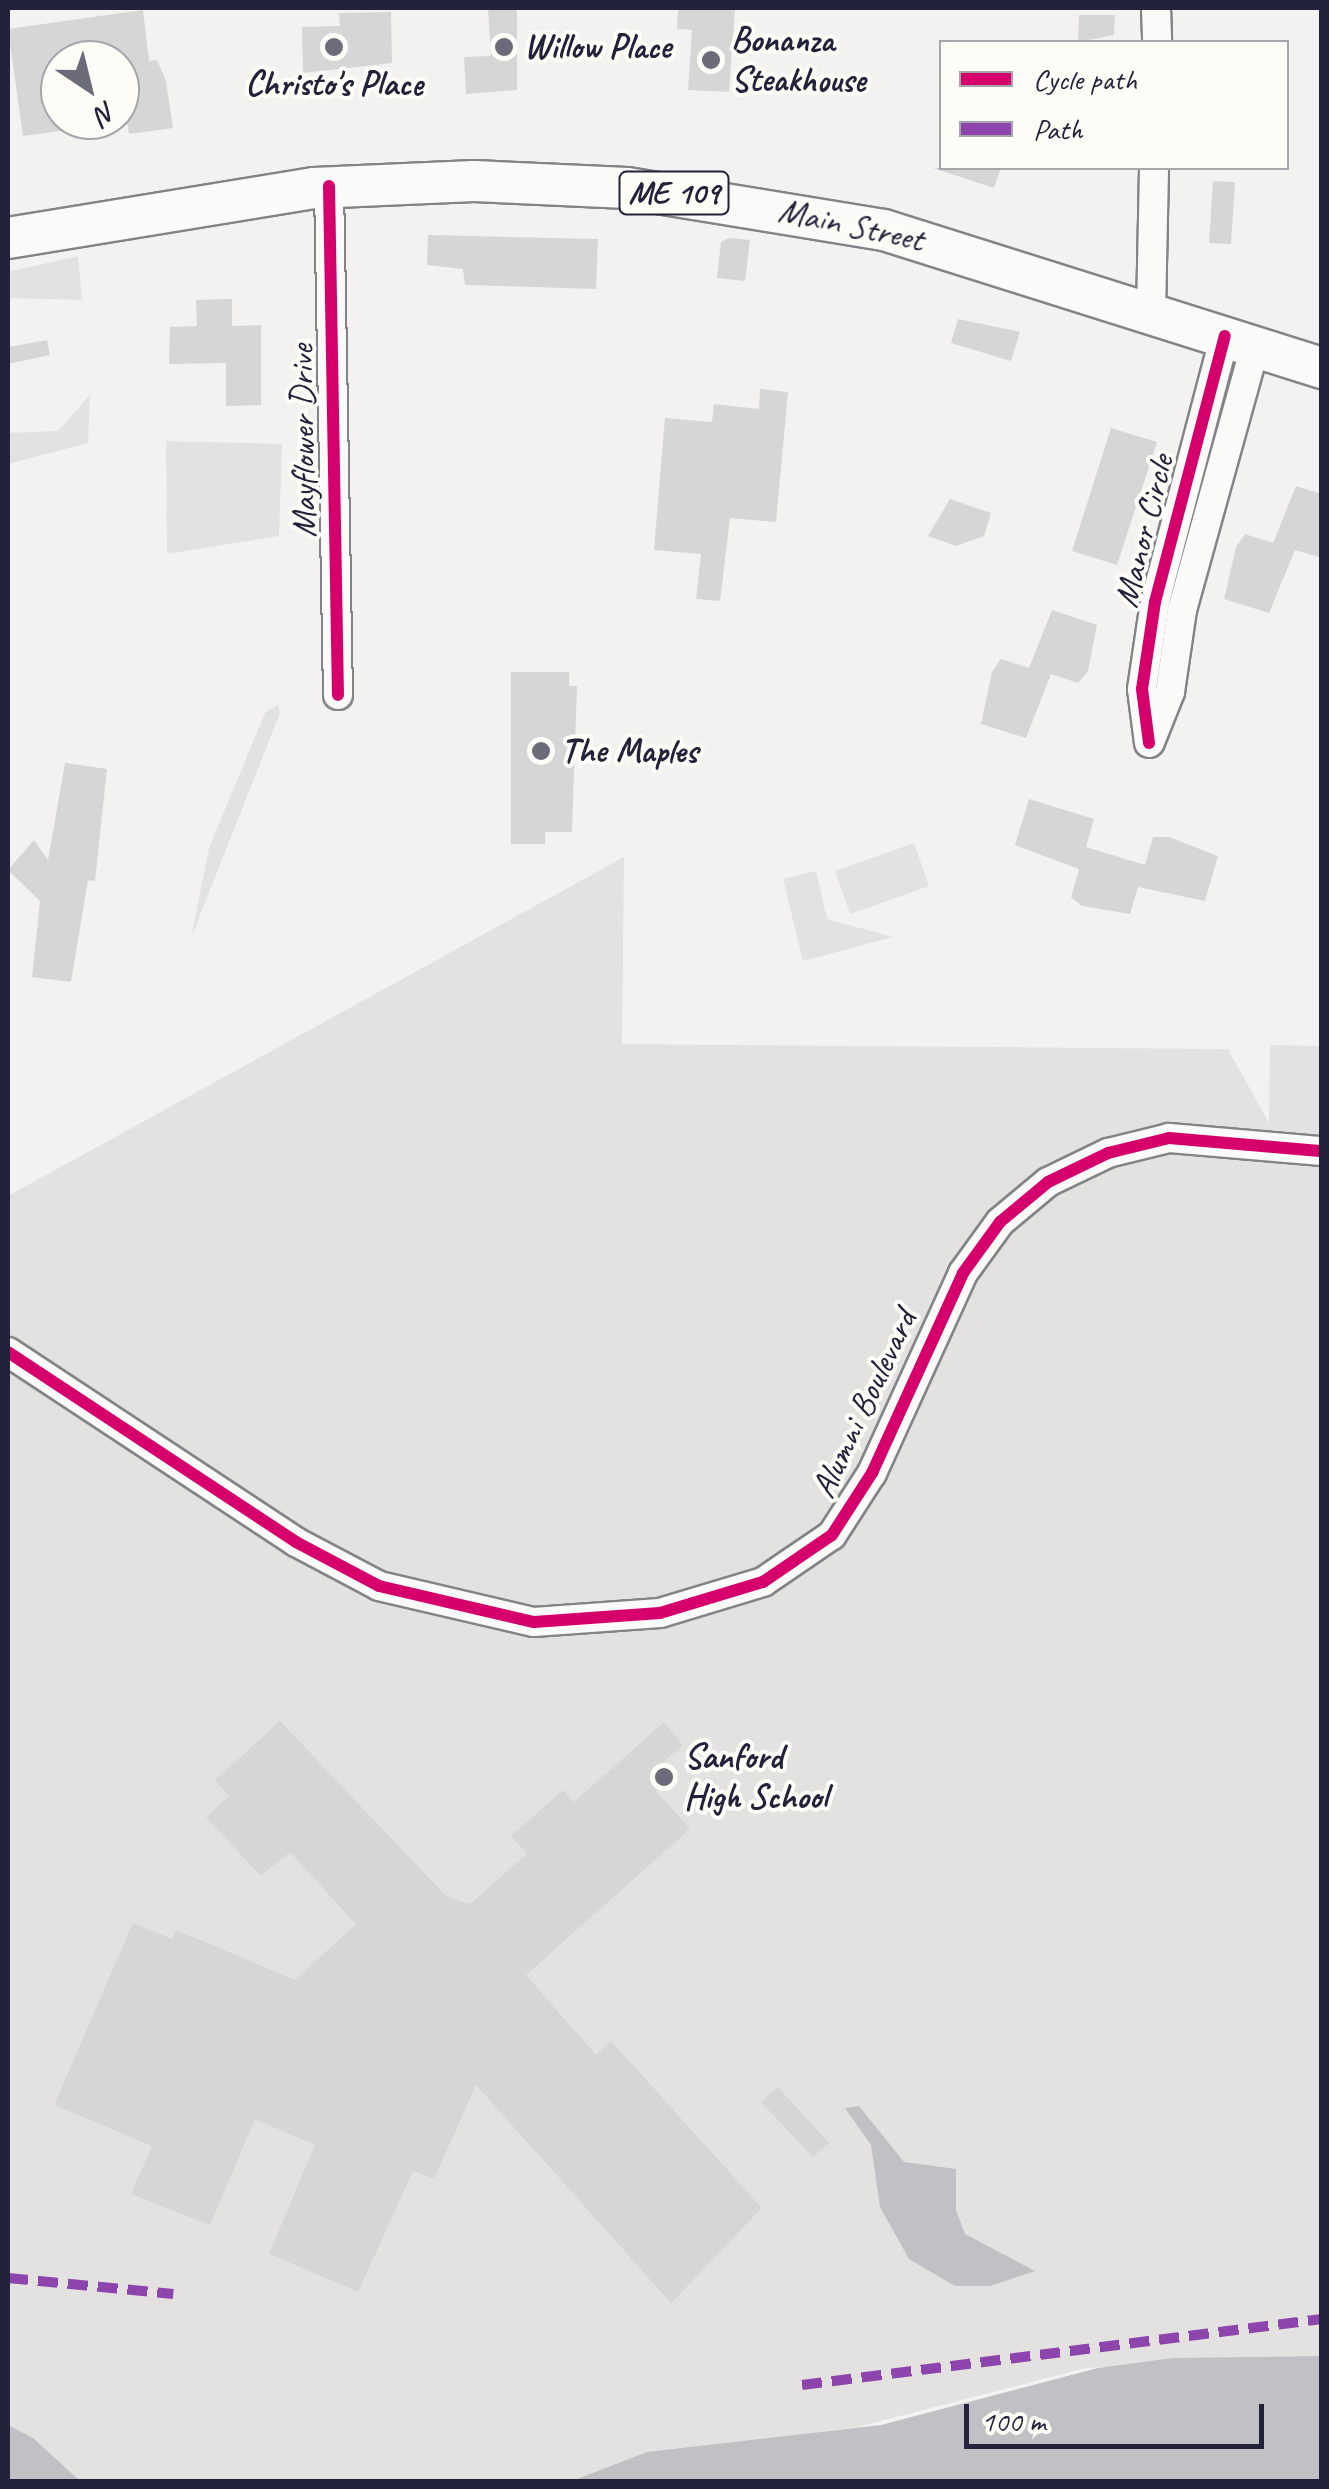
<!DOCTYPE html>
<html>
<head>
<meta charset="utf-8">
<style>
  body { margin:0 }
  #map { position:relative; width:1329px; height:2489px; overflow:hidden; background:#f3f2f0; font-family:Caveat,sans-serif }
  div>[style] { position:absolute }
  .built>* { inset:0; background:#e3e2e1 }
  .green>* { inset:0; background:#e2e2e1 }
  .water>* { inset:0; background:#c1c1c5 }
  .building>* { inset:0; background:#d7d6d6 }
  .roads { filter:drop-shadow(2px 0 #848488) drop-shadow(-2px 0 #848488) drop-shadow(0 2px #848488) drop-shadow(0 -2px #848488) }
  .minor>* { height:28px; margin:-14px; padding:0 14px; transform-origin:14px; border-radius:14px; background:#fafaf8 }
  .highway>* { height:40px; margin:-20px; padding:0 20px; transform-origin:20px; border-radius:20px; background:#fafaf8 }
  .quiet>* { height:10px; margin-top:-5px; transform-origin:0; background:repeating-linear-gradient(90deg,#8e44ad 0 20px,transparent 0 30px) }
  .cycleway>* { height:12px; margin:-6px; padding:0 6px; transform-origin:6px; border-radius:6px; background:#d6006c }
  .dots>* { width:28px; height:28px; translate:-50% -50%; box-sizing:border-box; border:5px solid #fdfcf7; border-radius:50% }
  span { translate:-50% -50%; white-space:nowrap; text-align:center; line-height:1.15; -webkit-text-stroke:8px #fdfcf7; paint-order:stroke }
  .shield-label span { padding:2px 8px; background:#fdfcf7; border:2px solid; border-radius:8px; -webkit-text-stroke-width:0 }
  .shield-label { font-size:32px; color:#22223b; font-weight:700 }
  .poi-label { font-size:35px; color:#22223b; font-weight:700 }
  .left { translate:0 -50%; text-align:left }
  .street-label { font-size:35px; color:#22223b }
  .frame { position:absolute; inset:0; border:10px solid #22223b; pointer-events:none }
  .legend { position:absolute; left:939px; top:40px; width:350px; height:130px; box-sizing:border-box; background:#fdfcf7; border:2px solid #a5a5ac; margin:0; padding:12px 18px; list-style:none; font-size:30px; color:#22223b }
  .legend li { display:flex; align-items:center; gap:20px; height:50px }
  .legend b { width:50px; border:2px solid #a5a5ac }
  .north { position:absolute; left:40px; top:40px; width:100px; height:100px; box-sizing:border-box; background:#fdfcf7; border:2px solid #a5a5ac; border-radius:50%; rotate:145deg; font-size:28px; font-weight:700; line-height:40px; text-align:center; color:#22223b }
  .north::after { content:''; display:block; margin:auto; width:35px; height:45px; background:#6b6b7a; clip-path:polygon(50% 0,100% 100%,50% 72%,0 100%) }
  .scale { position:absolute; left:964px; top:2404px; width:300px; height:45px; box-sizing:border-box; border:5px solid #22223b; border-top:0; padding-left:12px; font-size:30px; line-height:35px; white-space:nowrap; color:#22223b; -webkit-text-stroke:8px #fdfcf7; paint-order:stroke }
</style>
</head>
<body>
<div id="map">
  <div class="built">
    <div style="clip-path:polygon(166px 441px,282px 444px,279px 536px,167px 554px)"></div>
    <div style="clip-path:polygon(624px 857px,622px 1044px,1228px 1049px,1269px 1123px,1270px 1045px,1321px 1046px,1321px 2359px,1086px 2368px,857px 2427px,644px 2456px,575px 2482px,92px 2481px,8px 2425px,8px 1196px)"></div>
  </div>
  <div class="green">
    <div style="clip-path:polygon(78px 256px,82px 300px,8px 298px,8px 272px)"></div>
    <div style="clip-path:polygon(90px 395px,88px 443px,8px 464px,8px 433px,58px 431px)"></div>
    <div style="clip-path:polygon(278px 704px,280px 713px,191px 938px,209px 848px,265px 713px)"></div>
    <div style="clip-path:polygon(914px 843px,929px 886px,850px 914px,835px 871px)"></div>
    <div style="clip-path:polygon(816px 871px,827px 919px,893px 937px,803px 961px,783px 879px)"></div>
    <div style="clip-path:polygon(701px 1062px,784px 1201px,739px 1395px,725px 1405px,528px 1371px,431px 1222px)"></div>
    <div style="clip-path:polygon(1178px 1174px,1257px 1183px,1321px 1218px,1321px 1543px,1318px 1560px,1295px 1576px,976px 1500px,971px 1367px,996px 1283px,1027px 1246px,1079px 1204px)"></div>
    <div style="clip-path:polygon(1196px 1848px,1260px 1890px,1281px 1945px,1229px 1958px,1178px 1947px,1140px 1931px,1106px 1898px,1062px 1875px,1057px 1856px)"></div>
    <div style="clip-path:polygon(183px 2380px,256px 2382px,322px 2399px,336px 2419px,325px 2444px,360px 2481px,80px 2481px,8px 2425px,8px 2387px,39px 2381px,142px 2413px,157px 2384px)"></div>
  </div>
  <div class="water">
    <div style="clip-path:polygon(859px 2106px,904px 2162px,956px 2169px,956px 2210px,965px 2234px,1035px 2271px,990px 2286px,955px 2286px,909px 2259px,880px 2207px,871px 2145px,845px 2108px)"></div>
    <div style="clip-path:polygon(1321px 2356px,1321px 2481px,572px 2481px,647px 2452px,881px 2425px,1098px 2368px,1173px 2358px)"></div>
    <div style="clip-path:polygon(8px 2425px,33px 2438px,80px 2481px,8px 2481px)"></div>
  </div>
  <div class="building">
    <div style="clip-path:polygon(488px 8px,517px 8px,517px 90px,466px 94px,464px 57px,491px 56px)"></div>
    <div style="clip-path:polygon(678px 8px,735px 8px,729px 92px,688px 90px,692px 30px,677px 29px)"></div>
    <div style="clip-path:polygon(143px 10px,149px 61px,157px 60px,166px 81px,173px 128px,129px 134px,127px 122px,120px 123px,120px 60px,60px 60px,60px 131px,23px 136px,8px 29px)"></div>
    <div style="clip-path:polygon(391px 12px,392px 63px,303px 73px,302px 27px,340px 26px,339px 13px)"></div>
    <div style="clip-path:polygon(1079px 15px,1115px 15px,1114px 35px,1078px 42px)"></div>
    <div style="clip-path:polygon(933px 168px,1001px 168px,994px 188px)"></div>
    <div style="clip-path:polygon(1213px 181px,1235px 182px,1231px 244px,1209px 243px)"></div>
    <div style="clip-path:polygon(428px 235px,598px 239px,596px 289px,465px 285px,463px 269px,427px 265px)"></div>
    <div style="clip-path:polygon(729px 238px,750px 240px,745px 281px,717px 278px,721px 242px)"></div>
    <div style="clip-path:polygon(232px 299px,232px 326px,261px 325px,261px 405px,226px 406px,226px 363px,169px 364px,170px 327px,197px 326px,196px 300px)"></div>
    <div style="clip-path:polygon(958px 319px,1020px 332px,1011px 361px,951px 343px)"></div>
    <div style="clip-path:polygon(47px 340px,50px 355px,8px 364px,8px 347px)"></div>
    <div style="clip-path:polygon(760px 389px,788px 392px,776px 522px,730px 518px,720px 601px,696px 599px,701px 554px,654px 550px,665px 418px,712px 422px,714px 404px,759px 409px)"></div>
    <div style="clip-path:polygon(1111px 428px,1157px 442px,1117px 565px,1072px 551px)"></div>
    <div style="clip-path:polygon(1296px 486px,1322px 494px,1322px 558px,1295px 550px,1269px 613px,1224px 599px,1236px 547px,1245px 534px,1273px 543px)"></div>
    <div style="clip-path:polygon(950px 499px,991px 513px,984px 536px,956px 546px,928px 536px)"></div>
    <div style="clip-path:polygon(1052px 610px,1097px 625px,1088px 671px,1078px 683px,1051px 674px,1026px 738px,981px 724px,992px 672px,1001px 659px,1029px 668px)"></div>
    <div style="clip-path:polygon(511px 672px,569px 672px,569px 686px,577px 686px,572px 832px,545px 832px,545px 844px,511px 844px)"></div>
    <div style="clip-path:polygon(65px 763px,107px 769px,95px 881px,88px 880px,71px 982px,32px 977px,40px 901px,8px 870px,34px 840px,48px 860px)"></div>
    <div style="clip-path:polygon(1029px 799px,1094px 819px,1086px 847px,1145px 865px,1153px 837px,1169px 837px,1218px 856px,1205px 901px,1138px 887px,1130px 914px,1082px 906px,1071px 897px,1079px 869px,1015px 845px)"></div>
    <div style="clip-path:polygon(280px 1721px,446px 1896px,470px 1904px,527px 1854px,511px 1836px,563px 1790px,574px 1802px,664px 1722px,683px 1745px,656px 1769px,667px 1781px,656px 1791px,690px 1829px,526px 1975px,596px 2055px,611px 2041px,762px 2208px,671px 2303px,476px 2085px,434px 2179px,413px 2171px,358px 2292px,269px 2254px,315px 2145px,255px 2119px,210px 2225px,131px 2194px,152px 2146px,54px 2105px,133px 1923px,172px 1939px,176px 1930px,295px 1980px,356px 1924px,290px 1852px,261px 1876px,206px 1817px,229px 1796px,215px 1780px)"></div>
    <div style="clip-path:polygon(778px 2087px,829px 2143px,813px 2157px,761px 2102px)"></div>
  </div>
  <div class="roads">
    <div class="minor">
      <div style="left:1156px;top:8px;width:34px;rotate:88deg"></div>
      <div style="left:329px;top:186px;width:509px;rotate:88.99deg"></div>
      <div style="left:1151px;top:313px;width:145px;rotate:-88.8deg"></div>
      <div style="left:1150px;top:742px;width:54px;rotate:-68.2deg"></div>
      <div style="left:1170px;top:692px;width:83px;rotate:-81.7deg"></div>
      <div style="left:1182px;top:610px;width:274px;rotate:-74.5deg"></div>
      <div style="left:1149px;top:743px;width:54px;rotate:-97.4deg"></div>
      <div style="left:1142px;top:689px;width:88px;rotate:-81.5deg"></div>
      <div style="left:1155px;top:602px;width:275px;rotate:-75.3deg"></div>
      <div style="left:8px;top:1352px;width:345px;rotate:33.4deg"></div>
      <div style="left:296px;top:1542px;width:94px;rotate:27.9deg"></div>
      <div style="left:379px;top:1586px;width:159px;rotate:13.1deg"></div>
      <div style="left:534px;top:1622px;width:126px;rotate:-4.1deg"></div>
      <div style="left:660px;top:1613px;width:108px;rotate:-16.8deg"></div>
      <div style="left:763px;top:1582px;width:83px;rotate:-34.3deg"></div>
      <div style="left:832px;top:1535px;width:74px;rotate:-57.2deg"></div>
      <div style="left:872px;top:1473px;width:220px;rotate:-65.5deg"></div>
      <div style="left:963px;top:1273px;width:63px;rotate:-54deg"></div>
      <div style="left:1000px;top:1222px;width:62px;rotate:-39.8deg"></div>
      <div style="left:1048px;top:1182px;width:67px;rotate:-25.8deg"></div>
      <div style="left:1108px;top:1153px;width:63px;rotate:-13.8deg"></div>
      <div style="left:1169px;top:1138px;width:154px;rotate:4.9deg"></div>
    </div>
    <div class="highway">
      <div style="left:8px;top:238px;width:310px;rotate:-9.3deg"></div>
      <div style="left:314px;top:188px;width:160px;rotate:-2.5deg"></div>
      <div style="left:474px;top:181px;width:153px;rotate:2.6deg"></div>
      <div style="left:627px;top:188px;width:260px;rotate:9.3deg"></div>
      <div style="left:884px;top:230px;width:459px;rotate:17.5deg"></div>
    </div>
  </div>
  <div class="quiet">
    <div style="left:8px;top:2278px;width:166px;rotate:5.5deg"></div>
    <div style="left:802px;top:2385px;width:524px;rotate:-7.23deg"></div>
  </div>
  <div class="cycleway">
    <div style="left:329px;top:186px;width:509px;rotate:88.99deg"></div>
    <div style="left:1149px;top:743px;width:54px;rotate:-97.4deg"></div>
    <div style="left:1142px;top:689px;width:88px;rotate:-81.5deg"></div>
    <div style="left:1155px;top:602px;width:275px;rotate:-75.3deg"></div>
    <div style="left:8px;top:1352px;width:345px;rotate:33.4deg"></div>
    <div style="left:296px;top:1542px;width:94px;rotate:27.9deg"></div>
    <div style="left:379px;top:1586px;width:159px;rotate:13.1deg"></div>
    <div style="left:534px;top:1622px;width:126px;rotate:-4.1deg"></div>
    <div style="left:660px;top:1613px;width:108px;rotate:-16.8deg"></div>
    <div style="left:763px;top:1582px;width:83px;rotate:-34.3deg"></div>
    <div style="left:832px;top:1535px;width:74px;rotate:-57.2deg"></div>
    <div style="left:872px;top:1473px;width:220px;rotate:-65.5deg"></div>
    <div style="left:963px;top:1273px;width:63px;rotate:-54deg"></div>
    <div style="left:1000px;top:1222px;width:62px;rotate:-39.8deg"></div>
    <div style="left:1048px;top:1182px;width:67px;rotate:-25.8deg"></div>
    <div style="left:1108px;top:1153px;width:63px;rotate:-13.8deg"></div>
    <div style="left:1169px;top:1138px;width:154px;rotate:4.9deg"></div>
  </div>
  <div class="dots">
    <div style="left:334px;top:47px;background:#6b6b7a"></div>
    <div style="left:504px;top:47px;background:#6b6b7a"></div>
    <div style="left:711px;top:60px;background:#6b6b7a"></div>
    <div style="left:541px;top:751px;background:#6b6b7a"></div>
    <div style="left:664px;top:1777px;background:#6b6b7a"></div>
  </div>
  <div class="shield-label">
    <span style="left:674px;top:193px">ME 109</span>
  </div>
  <div class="poi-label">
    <span class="left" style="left:731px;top:60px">Bonanza<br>Steakhouse</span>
    <span class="left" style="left:524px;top:47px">Willow Place</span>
    <span style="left:334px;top:84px">Christo's Place</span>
    <span class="left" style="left:561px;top:751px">The Maples</span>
    <span class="left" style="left:684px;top:1777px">Sanford<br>High School</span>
  </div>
  <div class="street-label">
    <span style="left:851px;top:225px;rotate:12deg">Main Street</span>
    <span style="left:303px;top:441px;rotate:-91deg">Mayflower Drive</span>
    <span style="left:1144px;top:531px;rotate:-76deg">Manor Circle</span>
    <span style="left:864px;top:1404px;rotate:-65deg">Alumni Boulevard</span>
  </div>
  <div class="frame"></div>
  <ul class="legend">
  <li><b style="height:12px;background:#d6006c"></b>Cycle path</li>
  <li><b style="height:12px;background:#8e44ad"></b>Path</li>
  </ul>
  <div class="north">N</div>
  <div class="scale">100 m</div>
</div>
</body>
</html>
